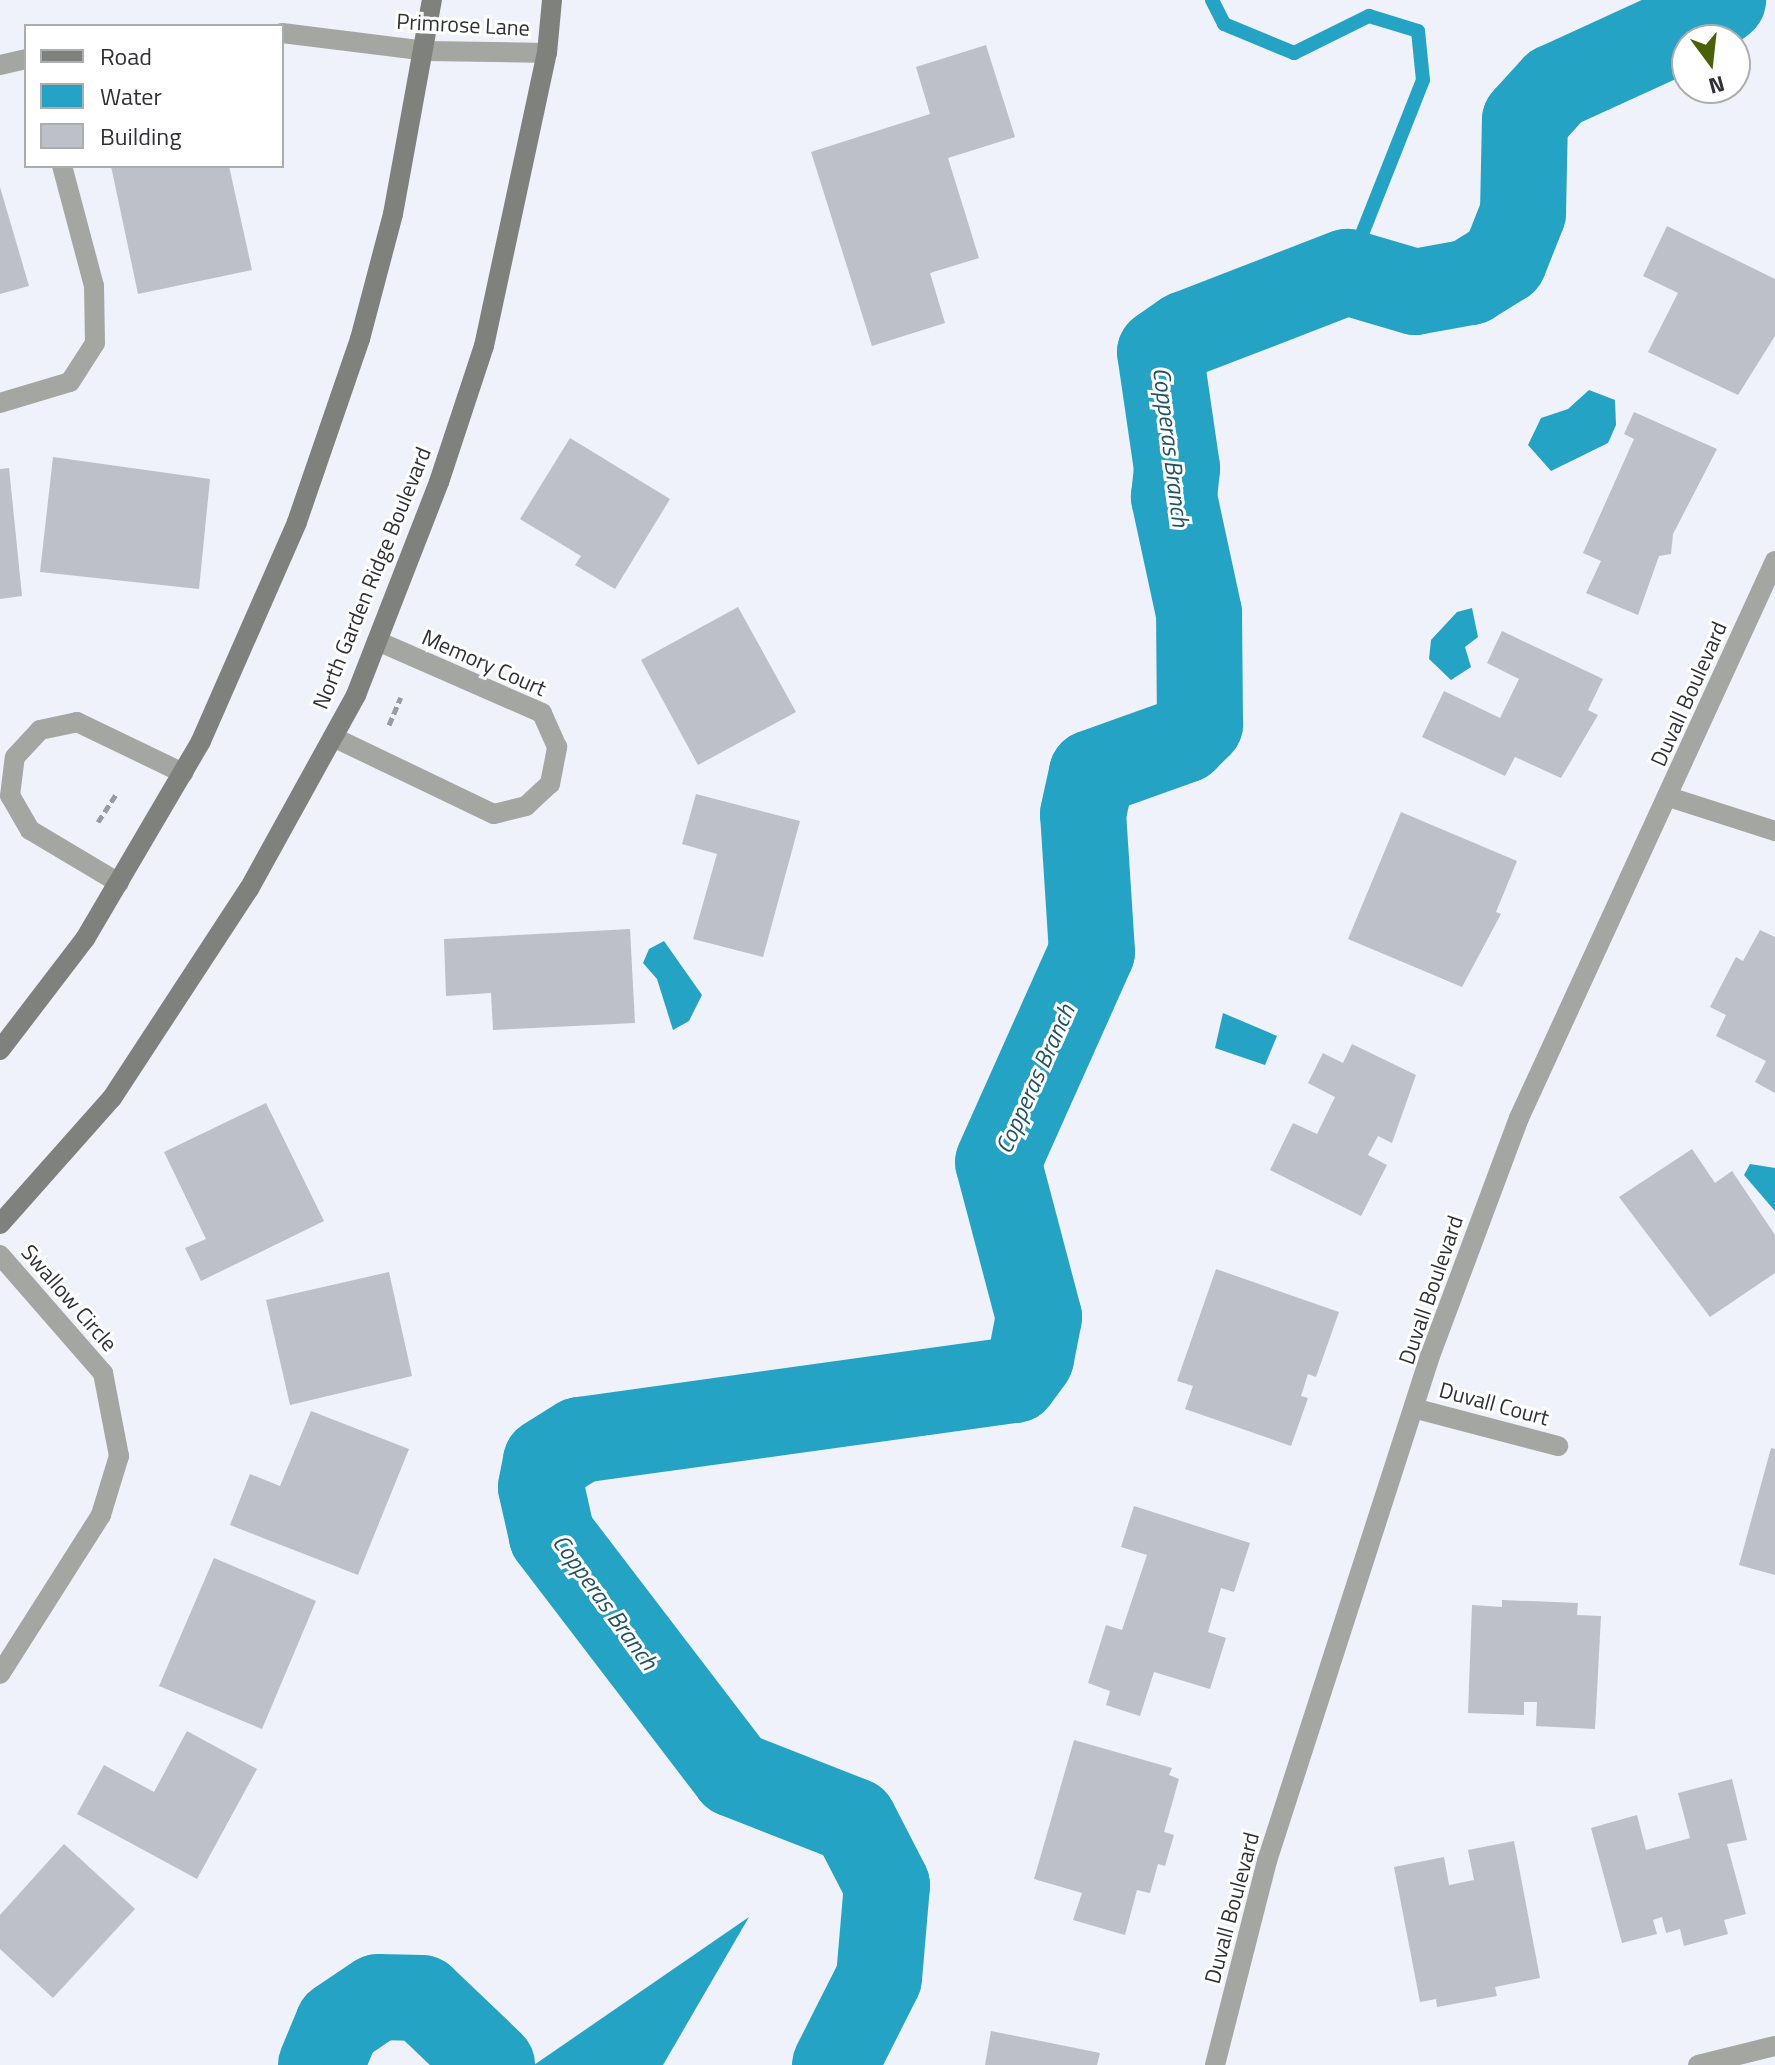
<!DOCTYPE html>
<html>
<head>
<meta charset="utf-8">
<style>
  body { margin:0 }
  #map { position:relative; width:1775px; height:2065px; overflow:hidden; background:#eff1fb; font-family:"Titillium Web",sans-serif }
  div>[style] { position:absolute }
  .water>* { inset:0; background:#24a3c4 }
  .stream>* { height:14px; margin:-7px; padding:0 7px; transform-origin:7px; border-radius:7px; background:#24a3c4 }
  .river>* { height:86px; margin:-43px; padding:0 43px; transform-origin:43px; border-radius:43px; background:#24a3c4 }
  .building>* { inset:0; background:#bdc0c9 }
  .path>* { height:5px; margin-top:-2.5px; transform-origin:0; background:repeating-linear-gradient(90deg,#999ba2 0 8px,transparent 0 12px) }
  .service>* { height:20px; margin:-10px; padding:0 10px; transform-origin:10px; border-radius:10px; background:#a4a6a2 }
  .minor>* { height:20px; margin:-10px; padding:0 10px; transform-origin:10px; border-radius:10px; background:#a4a6a2 }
  .secondary>* { height:20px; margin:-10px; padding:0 10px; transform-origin:10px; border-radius:10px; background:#7f827c }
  span { translate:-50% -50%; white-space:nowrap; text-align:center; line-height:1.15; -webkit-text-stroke:6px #fff; paint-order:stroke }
  .street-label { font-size:22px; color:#303135 }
  .water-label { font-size:24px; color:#225362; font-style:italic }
  .legend { position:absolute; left:24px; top:24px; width:260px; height:144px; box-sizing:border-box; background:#fff; border:2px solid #acadae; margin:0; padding:10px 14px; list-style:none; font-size:24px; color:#303135 }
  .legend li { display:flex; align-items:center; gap:16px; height:40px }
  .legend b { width:40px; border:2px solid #acadae }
  .north { position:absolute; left:1671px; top:24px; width:80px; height:80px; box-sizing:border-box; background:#fff; border:2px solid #acadae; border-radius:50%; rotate:165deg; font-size:22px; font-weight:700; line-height:32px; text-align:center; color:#303135 }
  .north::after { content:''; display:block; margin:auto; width:28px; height:36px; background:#4a6009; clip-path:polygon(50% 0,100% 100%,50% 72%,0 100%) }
</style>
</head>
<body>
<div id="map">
  <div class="water">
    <div style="clip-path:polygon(1589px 390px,1615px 400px,1616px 425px,1608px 443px,1551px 471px,1528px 445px,1541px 418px,1568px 409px)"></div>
    <div style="clip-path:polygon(1472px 608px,1478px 637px,1465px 647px,1471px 667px,1451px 680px,1429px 659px,1431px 640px,1457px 612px)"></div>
    <div style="clip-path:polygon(664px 941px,702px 995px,689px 1021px,673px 1030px,657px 979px,643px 963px,649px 949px)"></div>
    <div style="clip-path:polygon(1223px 1013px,1277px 1036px,1265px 1065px,1215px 1048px)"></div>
    <div style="clip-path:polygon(1750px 1164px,1775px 1168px,1775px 1211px,1744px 1175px)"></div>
    <div style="clip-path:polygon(749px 1917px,663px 2065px,534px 2065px)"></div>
  </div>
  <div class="stream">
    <div style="left:1212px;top:0;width:27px;rotate:63deg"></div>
    <div style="left:1224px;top:24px;width:76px;rotate:22.5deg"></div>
    <div style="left:1294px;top:53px;width:84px;rotate:-26.3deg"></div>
    <div style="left:1369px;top:16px;width:51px;rotate:17deg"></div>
    <div style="left:1418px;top:31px;width:49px;rotate:84.2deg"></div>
    <div style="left:1423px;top:80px;width:206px;rotate:111.6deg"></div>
  </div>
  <div class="river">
    <div style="left:321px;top:2065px;width:44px;rotate:-67.5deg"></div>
    <div style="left:338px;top:2024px;width:48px;rotate:-34deg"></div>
    <div style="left:378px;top:1997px;width:44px;rotate:1.3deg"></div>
    <div style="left:422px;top:1998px;width:97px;rotate:43.7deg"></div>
    <div style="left:835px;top:2065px;width:97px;rotate:-63.2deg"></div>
    <div style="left:879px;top:1978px;width:93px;rotate:-85.1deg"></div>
    <div style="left:887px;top:1885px;width:72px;rotate:-117.3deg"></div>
    <div style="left:854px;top:1821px;width:129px;rotate:-158.6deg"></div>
    <div style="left:734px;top:1774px;width:300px;rotate:-127.4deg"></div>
    <div style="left:552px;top:1536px;width:50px;rotate:-102.7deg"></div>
    <div style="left:541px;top:1487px;width:26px;rotate:-79deg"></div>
    <div style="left:546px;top:1461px;width:40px;rotate:-32deg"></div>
    <div style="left:580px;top:1440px;width:439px;rotate:-7.9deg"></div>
    <div style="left:1015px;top:1380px;width:27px;rotate:-54deg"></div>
    <div style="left:1031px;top:1358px;width:42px;rotate:-79deg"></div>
    <div style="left:1039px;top:1317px;width:160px;rotate:-104.8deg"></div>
    <div style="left:998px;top:1162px;width:230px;rotate:-65.9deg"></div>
    <div style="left:1092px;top:952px;width:138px;rotate:-93.7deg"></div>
    <div style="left:1083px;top:814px;width:42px;rotate:-77.6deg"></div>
    <div style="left:1092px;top:773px;width:98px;rotate:-19.7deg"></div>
    <div style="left:1184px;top:740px;width:23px;rotate:-45deg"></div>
    <div style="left:1200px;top:724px;width:111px;rotate:-90.5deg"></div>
    <div style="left:1199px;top:613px;width:119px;rotate:-102.2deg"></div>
    <div style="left:1174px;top:497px;width:29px;rotate:-84deg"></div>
    <div style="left:1177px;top:468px;width:117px;rotate:-98.3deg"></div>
    <div style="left:1160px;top:352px;width:32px;rotate:-35deg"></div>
    <div style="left:1186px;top:334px;width:173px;rotate:-21.1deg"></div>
    <div style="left:1347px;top:272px;width:71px;rotate:16.4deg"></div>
    <div style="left:1415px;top:292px;width:56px;rotate:-10.3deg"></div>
    <div style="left:1470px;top:282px;width:40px;rotate:-32deg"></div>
    <div style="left:1504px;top:261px;width:52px;rotate:-68.4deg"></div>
    <div style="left:1523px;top:213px;width:93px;rotate:-88.8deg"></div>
    <div style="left:1525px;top:120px;width:45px;rotate:-47.7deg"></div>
    <div style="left:1555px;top:87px;width:144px;rotate:-24.6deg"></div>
    <div style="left:1686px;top:27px;width:46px;rotate:-36.1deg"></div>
  </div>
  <div class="building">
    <div style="clip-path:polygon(986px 45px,1015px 137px,948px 158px,979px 258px,930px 273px,945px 323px,872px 346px,811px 152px,930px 114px,916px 67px)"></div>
    <div style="clip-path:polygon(111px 166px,229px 166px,252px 270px,138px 294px)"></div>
    <div style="clip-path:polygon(0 187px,29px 286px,0 294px)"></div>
    <div style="clip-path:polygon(1667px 226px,1775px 279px,1775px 336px,1738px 395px,1648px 352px,1678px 293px,1643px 276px)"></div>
    <div style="clip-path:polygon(1634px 412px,1717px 449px,1673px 534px,1671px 554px,1659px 556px,1638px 615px,1586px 593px,1601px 561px,1583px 553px,1634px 439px,1624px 434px)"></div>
    <div style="clip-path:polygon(570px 438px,670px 499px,615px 589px,575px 565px,581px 556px,520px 519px)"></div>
    <div style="clip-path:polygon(53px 457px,210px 479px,199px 589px,40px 572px)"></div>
    <div style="clip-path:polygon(9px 468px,22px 596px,0 599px,0 469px)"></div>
    <div style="clip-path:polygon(738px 607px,796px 712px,698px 765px,641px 660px)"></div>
    <div style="clip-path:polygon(1502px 631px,1603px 679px,1588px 710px,1598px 715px,1561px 778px,1515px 757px,1505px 776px,1422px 737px,1444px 691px,1500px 718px,1519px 679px,1487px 663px)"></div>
    <div style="clip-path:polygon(696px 794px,800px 821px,763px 957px,693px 939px,717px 854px,682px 844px)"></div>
    <div style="clip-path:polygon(1401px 812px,1517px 861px,1496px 912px,1501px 914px,1462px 987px,1348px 939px)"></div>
    <div style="clip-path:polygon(630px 929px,635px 1023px,493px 1030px,491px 993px,446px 996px,444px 939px)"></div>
    <div style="clip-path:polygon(1760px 930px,1775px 937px,1775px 1093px,1755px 1082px,1766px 1061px,1716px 1036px,1726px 1015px,1710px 1007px,1736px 957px,1743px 961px)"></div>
    <div style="clip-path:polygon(1352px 1044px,1416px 1075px,1392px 1143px,1378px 1136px,1368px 1155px,1387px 1165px,1361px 1216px,1270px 1170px,1293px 1123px,1317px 1134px,1335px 1097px,1308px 1083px,1323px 1053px,1343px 1063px)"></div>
    <div style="clip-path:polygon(266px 1103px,324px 1221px,201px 1281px,185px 1248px,206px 1239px,164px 1152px)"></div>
    <div style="clip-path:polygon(1692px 1149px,1715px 1183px,1732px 1171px,1775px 1235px,1775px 1273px,1710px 1317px,1619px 1197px)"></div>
    <div style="clip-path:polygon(1216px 1269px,1339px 1312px,1316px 1377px,1308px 1374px,1301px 1396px,1308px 1398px,1291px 1446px,1185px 1409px,1193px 1386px,1177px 1381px)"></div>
    <div style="clip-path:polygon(389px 1272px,412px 1376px,290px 1405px,266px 1300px)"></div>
    <div style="clip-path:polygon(311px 1411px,409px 1449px,358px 1575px,230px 1525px,250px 1474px,280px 1486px)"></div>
    <div style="clip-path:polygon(1771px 1448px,1775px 1449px,1775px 1575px,1739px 1565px)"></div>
    <div style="clip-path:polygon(1134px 1506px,1250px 1543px,1234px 1592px,1221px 1588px,1208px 1632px,1226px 1638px,1210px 1689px,1154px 1672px,1140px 1716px,1106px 1705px,1110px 1691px,1088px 1683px,1106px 1625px,1122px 1630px,1147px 1555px,1121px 1547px)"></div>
    <div style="clip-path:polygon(214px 1558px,316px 1601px,262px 1729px,159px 1686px)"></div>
    <div style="clip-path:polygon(1502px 1600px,1578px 1603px,1577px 1615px,1601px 1616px,1595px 1729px,1536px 1726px,1537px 1702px,1524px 1702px,1524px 1715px,1468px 1713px,1472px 1605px,1502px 1607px)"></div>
    <div style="clip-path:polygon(187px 1731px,257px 1769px,197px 1879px,77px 1814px,104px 1765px,154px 1792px)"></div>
    <div style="clip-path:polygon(1074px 1740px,1172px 1768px,1169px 1775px,1179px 1779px,1164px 1832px,1174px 1835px,1165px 1866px,1158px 1864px,1150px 1893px,1137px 1890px,1125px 1935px,1073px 1920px,1082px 1893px,1034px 1879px)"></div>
    <div style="clip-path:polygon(1732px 1779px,1747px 1840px,1727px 1844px,1746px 1914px,1724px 1920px,1728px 1934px,1684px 1946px,1680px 1929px,1666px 1933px,1662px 1917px,1653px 1920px,1657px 1934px,1622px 1943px,1591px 1828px,1637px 1815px,1646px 1850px,1690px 1838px,1678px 1793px)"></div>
    <div style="clip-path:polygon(1514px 1841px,1540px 1978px,1495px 1987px,1497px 1996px,1437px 2007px,1436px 1999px,1420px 2002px,1394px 1867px,1444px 1857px,1449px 1885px,1474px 1880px,1468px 1850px)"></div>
    <div style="clip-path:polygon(64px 1844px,135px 1909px,53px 1998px,0 1949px,0 1915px)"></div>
    <div style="clip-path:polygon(991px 2031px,1100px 2053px,1097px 2065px,985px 2065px)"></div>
  </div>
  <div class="path">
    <div style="left:389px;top:725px;width:30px;rotate:-67deg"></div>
    <div style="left:98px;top:822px;width:33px;rotate:-57deg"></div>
  </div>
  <div class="service">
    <div style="left:0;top:403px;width:73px;rotate:-16.7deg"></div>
    <div style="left:70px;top:382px;width:46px;rotate:-57.3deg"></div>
    <div style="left:95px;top:343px;width:57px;rotate:-91deg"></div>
    <div style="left:94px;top:286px;width:124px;rotate:-104.9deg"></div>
  </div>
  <div class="minor">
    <div style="left:282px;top:33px;width:145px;rotate:7.1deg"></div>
    <div style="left:426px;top:51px;width:121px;rotate:0.9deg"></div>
    <div style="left:0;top:65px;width:27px;rotate:-13deg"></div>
    <div style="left:333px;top:737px;width:178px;rotate:25.6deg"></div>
    <div style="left:494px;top:814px;width:33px;rotate:-14deg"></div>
    <div style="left:526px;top:806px;width:33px;rotate:-43deg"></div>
    <div style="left:550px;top:784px;width:38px;rotate:-79deg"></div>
    <div style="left:557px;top:747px;width:37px;rotate:-114deg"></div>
    <div style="left:542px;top:713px;width:180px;rotate:-156.4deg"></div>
    <div style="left:1669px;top:797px;width:111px;rotate:17.8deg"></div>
    <div style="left:119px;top:883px;width:104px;rotate:-149.2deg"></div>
    <div style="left:30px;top:830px;width:39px;rotate:-120deg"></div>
    <div style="left:10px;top:796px;width:39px;rotate:-83deg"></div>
    <div style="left:15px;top:757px;width:37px;rotate:-47deg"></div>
    <div style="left:40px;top:730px;width:38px;rotate:-12deg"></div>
    <div style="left:77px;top:722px;width:118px;rotate:25.7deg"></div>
    <div style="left:0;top:1255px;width:157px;rotate:48.9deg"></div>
    <div style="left:103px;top:1373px;width:85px;rotate:79.1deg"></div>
    <div style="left:119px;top:1456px;width:62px;rotate:107deg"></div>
    <div style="left:101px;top:1515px;width:188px;rotate:122.4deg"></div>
    <div style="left:1417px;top:1409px;width:146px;rotate:14.7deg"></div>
    <div style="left:1215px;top:2065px;width:211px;rotate:-75.7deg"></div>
    <div style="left:1267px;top:1861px;width:531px;rotate:-72.11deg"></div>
    <div style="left:1430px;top:1356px;width:254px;rotate:-69.5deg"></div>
    <div style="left:1519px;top:1118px;width:613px;rotate:-65.32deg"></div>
    <div style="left:1698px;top:2065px;width:79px;rotate:-13.9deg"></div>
  </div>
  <div class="secondary">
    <div style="left:0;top:1050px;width:140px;rotate:-52.6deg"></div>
    <div style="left:85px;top:939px;width:229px;rotate:-59.6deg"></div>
    <div style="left:201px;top:741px;width:239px;rotate:-66.3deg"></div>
    <div style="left:297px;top:522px;width:194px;rotate:-71deg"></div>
    <div style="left:360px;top:339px;width:129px;rotate:-75.2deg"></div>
    <div style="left:393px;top:214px;width:218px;rotate:-79.7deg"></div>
    <div style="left:0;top:1224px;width:169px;rotate:-48.4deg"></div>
    <div style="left:112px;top:1098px;width:250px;rotate:-56.8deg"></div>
    <div style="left:249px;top:889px;width:222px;rotate:-61.1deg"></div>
    <div style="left:356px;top:695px;width:229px;rotate:-68.7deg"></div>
    <div style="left:439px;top:482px;width:143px;rotate:-71.7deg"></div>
    <div style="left:484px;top:346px;width:300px;rotate:-77.9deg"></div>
    <div style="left:547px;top:53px;width:53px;rotate:-84.6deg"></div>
  </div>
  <div class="street-label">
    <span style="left:463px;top:25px;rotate:3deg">Primrose Lane</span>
    <span style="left:372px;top:578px;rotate:-68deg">North Garden Ridge Boulevard</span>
    <span style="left:484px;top:663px;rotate:24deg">Memory Court</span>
    <span style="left:1689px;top:694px;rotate:-66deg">Duvall Boulevard</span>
    <span style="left:1431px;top:1290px;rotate:-71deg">Duvall Boulevard</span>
    <span style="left:69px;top:1298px;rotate:49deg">Swallow Circle</span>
    <span style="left:1494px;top:1404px;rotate:15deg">Duvall Court</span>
    <span style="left:1232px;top:1908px;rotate:-75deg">Duvall Boulevard</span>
  </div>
  <div class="water-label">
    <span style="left:1171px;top:447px;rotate:83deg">Copperas Branch</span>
    <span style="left:1035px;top:1079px;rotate:-66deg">Copperas Branch</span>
    <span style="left:605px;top:1602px;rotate:54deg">Copperas Branch</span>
  </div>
  <ul class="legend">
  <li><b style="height:10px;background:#7f827c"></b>Road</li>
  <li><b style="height:22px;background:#24a3c4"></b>Water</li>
  <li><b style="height:22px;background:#bdc0c9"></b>Building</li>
  </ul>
  <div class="north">N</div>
</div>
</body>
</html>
